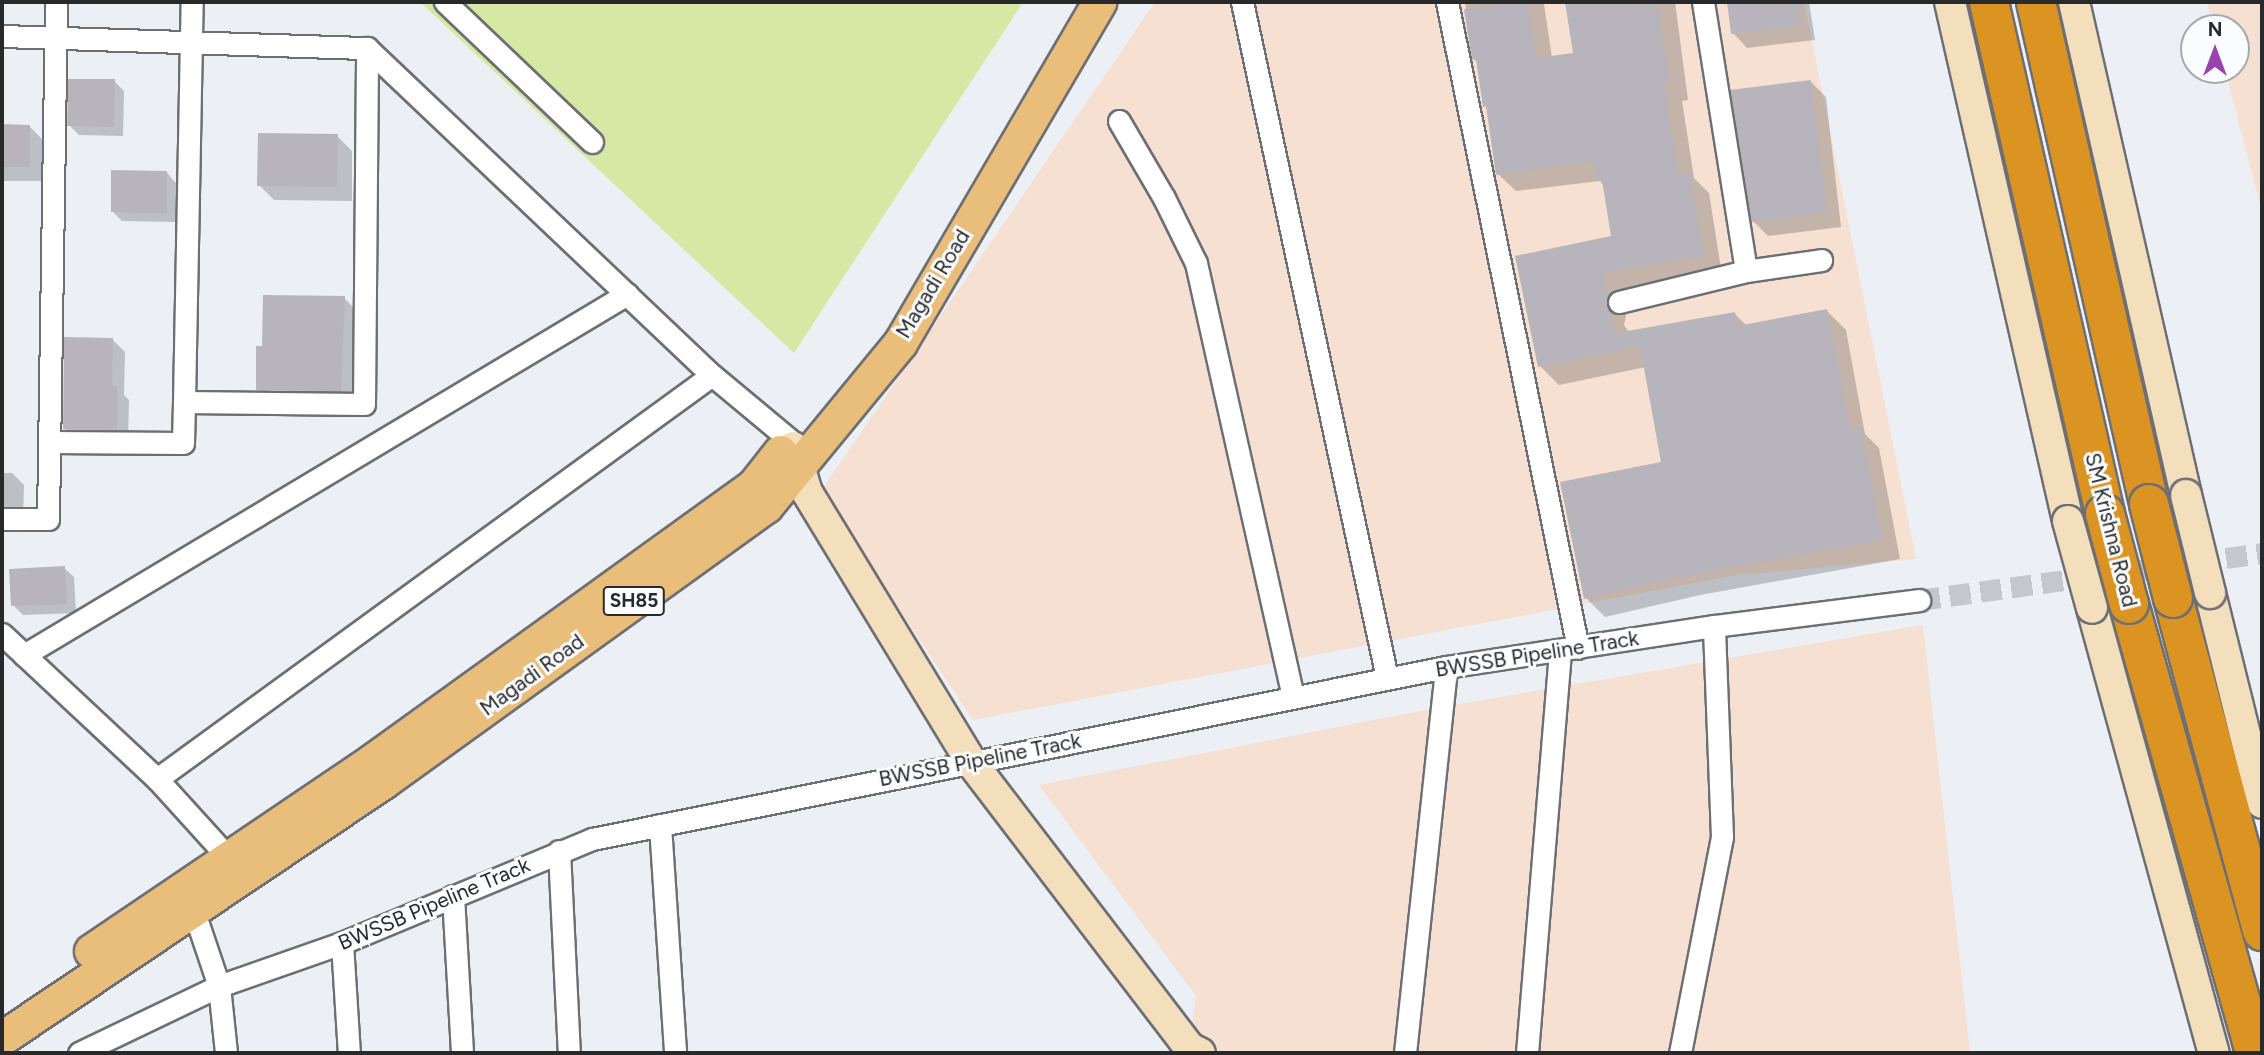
<!DOCTYPE html>
<html>
<head>
<meta charset="utf-8">
<style>
  body { margin:0 }
  #map { position:relative; width:2264px; height:1055px; overflow:hidden; background:#eceff4; font-family:Figtree,sans-serif }
  div>[style] { position:absolute }
  .industrial>* { inset:0; background:#f5e0d2 }
  .green>* { inset:0; background:#d6e8a4 }
  .shadow>* { inset:0; background:#0003 }
  .building>* { inset:0; background:#b7b5bb }
  .street-tunnel>* { height:21px; margin-top:-10.5px; transform-origin:0; background:repeating-linear-gradient(90deg,#c5c7cc 0 21px,transparent 0 31px) }
  .roads { filter:drop-shadow(2px 0 #6d6f74) drop-shadow(-2px 0 #6d6f74) drop-shadow(0 2px #6d6f74) drop-shadow(0 -2px #6d6f74) }
  .street>* { height:21px; margin:-10.5px; padding:0 10.5px; transform-origin:10.5px; border-radius:10.5px; background:#fff }
  .secondary>* { height:30px; margin:-15px; padding:0 15px; transform-origin:15px; border-radius:15px; background:#f4dfbd }
  .primary>* { height:33px; margin:-16.5px; padding:0 16.5px; transform-origin:16.5px; border-radius:16.5px; background:#e9be7a }
  .highway>* { height:38px; margin:-19px; padding:0 19px; transform-origin:19px; border-radius:19px; background:#db9322 }
  .bridges { filter:drop-shadow(2px 0 #6d6f74) drop-shadow(-2px 0 #6d6f74) drop-shadow(0 2px #6d6f74) drop-shadow(0 -2px #6d6f74) }
  .secondary-bridge>* { height:30px; margin:-15px; padding:0 15px; transform-origin:15px; border-radius:15px; background:#f4dfbd }
  .highway-bridge>* { height:38px; margin:-19px; padding:0 19px; transform-origin:19px; border-radius:19px; background:#db9322 }
  span { translate:-50% -50%; white-space:nowrap; text-align:center; line-height:1.15; -webkit-text-stroke:6px #fbfcfe; paint-order:stroke }
  .shield-label span { padding:2px 5px; background:#fbfcfe; border:2px solid; border-radius:5px; -webkit-text-stroke-width:0 }
  .shield-label { font-size:19px; color:#28292b; font-weight:700 }
  .street-label { font-size:21px; color:#28292b }
  .frame { position:absolute; inset:0; border:4px solid #28292b; pointer-events:none }
  .north { position:absolute; left:2180px; top:14px; width:70px; height:70px; box-sizing:border-box; background:#fbfcfe; border:2px solid #a7a8aa; border-radius:50%; rotate:0deg; font-size:19px; font-weight:700; line-height:28px; text-align:center; color:#28292b }
  .north::after { content:''; display:block; margin:auto; width:24px; height:32px; background:#9a42ae; clip-path:polygon(50% 0,100% 100%,50% 72%,0 100%) }
</style>
</head>
<body>
<div id="map">
  <div class="industrial">
    <div style="clip-path:polygon(1155px 2px,1804px 2px,1916px 559px,1736px 575px,973px 720px,821px 491px)"></div>
    <div style="clip-path:polygon(2207px 2px,2262px 2px,2262px 212px,2225px 70px,2236px 70px,2236px 28px,2213px 28px)"></div>
    <div style="clip-path:polygon(1923px 625px,1970px 1053px,1188px 1053px,1196px 996px,1039px 785px,1442px 707px)"></div>
  </div>
  <div class="green">
    <div style="clip-path:polygon(420px 2px,1023px 2px,794px 353px)"></div>
  </div>
  <div class="shadow">
    <div style="clip-path:polygon(1465px 2px,1554px 2px,1544px 4px,1552px 58px,1575px 54px,1567px 2px,1675px 2px,1688px 100px,1682px 101px,1694px 178px,1709px 193px,1722px 275px,1621px 291px,1626px 316px,1624px 325px,1629px 332px,1734px 313px,1747px 326px,1827px 311px,1846px 330px,1865px 434px,1879px 448px,1900px 559px,1700px 595px,1605px 617px,1586px 598px,1663px 463px,1646px 367px,1559px 385px,1540px 366px,1613px 238px,1604px 186px,1600px 181px,1516px 191px,1497px 173px,1488px 109px,1485px 106px,1478px 63px,1474px 59px)"></div>
    <div style="clip-path:polygon(1729px 2px,1809px 2px,1815px 40px,1747px 48px,1733px 33px)"></div>
    <div style="clip-path:polygon(114px 81px,124px 91px,123px 136px,79px 135px,69px 125px)"></div>
    <div style="clip-path:polygon(1811px 82px,1826px 97px,1841px 227px,1768px 236px,1753px 221px)"></div>
    <div style="clip-path:polygon(2px 126px,29px 126px,44px 141px,44px 181px,2px 181px)"></div>
    <div style="clip-path:polygon(337px 136px,352px 151px,352px 201px,274px 200px,259px 185px)"></div>
    <div style="clip-path:polygon(167px 173px,176px 183px,176px 222px,122px 221px,112px 211px)"></div>
    <div style="clip-path:polygon(344px 298px,359px 313px,355px 405px,272px 404px,257px 389px)"></div>
    <div style="clip-path:polygon(112px 339px,125px 352px,124px 395px,129px 400px,128px 441px,77px 441px,64px 428px)"></div>
    <div style="clip-path:polygon(2px 473px,12px 473px,24px 485px,23px 517px,2px 518px)"></div>
    <div style="clip-path:polygon(64px 568px,74px 577px,76px 613px,23px 615px,13px 605px)"></div>
  </div>
  <div class="building">
    <div style="clip-path:polygon(1514px 2px,1528px 2px,1536px 58px,1573px 53px,1565px 2px,1657px 2px,1670px 82px,1664px 83px,1679px 174px,1690px 172px,1704px 256px,1603px 272px,1608px 296px,1606px 304px,1611px 312px,1616px 333px,1735px 312px,1737px 326px,1827px 309px,1850px 430px,1861px 428px,1882px 540px,1680px 577px,1584px 599px,1560px 482px,1661px 462px,1640px 346px,1538px 367px,1515px 256px,1611px 236px,1602px 180px,1596px 181px,1593px 161px,1496px 175px,1486px 106px,1483px 107px,1476px 59px,1472px 60px,1464px 9px)"></div>
    <div style="clip-path:polygon(1727px 2px,1798px 2px,1801px 26px,1731px 34px)"></div>
    <div style="clip-path:polygon(68px 79px,115px 79px,114px 127px,67px 126px)"></div>
    <div style="clip-path:polygon(1811px 80px,1827px 213px,1751px 222px,1730px 90px)"></div>
    <div style="clip-path:polygon(2px 124px,30px 125px,30px 167px,2px 167px)"></div>
    <div style="clip-path:polygon(258px 133px,338px 134px,337px 187px,257px 186px)"></div>
    <div style="clip-path:polygon(111px 170px,167px 171px,167px 213px,111px 212px)"></div>
    <div style="clip-path:polygon(263px 295px,345px 296px,341px 391px,256px 390px,256px 346px,262px 346px)"></div>
    <div style="clip-path:polygon(64px 337px,113px 338px,112px 386px,117px 386px,117px 429px,63px 429px)"></div>
    <div style="clip-path:polygon(65px 566px,67px 604px,11px 606px,9px 569px)"></div>
  </div>
  <div class="street-tunnel">
    <div style="left:1919px;top:600px;width:346px;rotate:-7.8deg"></div>
  </div>
  <div class="roads">
    <div class="street">
      <div style="left:445px;top:2px;width:203px;rotate:43.6deg"></div>
      <div style="left:1242px;top:2px;width:691px;rotate:77.89deg"></div>
      <div style="left:1447px;top:2px;width:659px;rotate:78.54deg"></div>
      <div style="left:1703px;top:2px;width:272px;rotate:80.9deg"></div>
      <div style="left:2px;top:36px;width:365px;rotate:1.9deg"></div>
      <div style="left:367px;top:48px;width:475px;rotate:43.5deg"></div>
      <div style="left:712px;top:375px;width:102px;rotate:39.8deg"></div>
      <div style="left:1119px;top:121px;width:89px;rotate:59.7deg"></div>
      <div style="left:1164px;top:198px;width:72px;rotate:63.8deg"></div>
      <div style="left:1196px;top:263px;width:445px;rotate:77.4deg"></div>
      <div style="left:1619px;top:302px;width:131px;rotate:-13.7deg"></div>
      <div style="left:1746px;top:271px;width:76px;rotate:-8.3deg"></div>
      <div style="left:184px;top:402px;width:400px;rotate:-88.9deg"></div>
      <div style="left:50px;top:442px;width:133px;rotate:0.4deg"></div>
      <div style="left:183px;top:443px;width:41px;rotate:-88.6deg"></div>
      <div style="left:184px;top:402px;width:180px;rotate:0.6deg"></div>
      <div style="left:364px;top:404px;width:356px;rotate:-89.5deg"></div>
      <div style="left:2px;top:519px;width:46px"></div>
      <div style="left:48px;top:519px;width:517px;rotate:-89.11deg"></div>
      <div style="left:2px;top:634px;width:212px;rotate:43.1deg"></div>
      <div style="left:157px;top:779px;width:118px;rotate:47.8deg"></div>
      <div style="left:24px;top:655px;width:703px;rotate:-30.91deg"></div>
      <div style="left:157px;top:779px;width:686px;rotate:-36.05deg"></div>
      <div style="left:660px;top:825px;width:228px;rotate:86.2deg"></div>
      <div style="left:559px;top:851px;width:202px;rotate:87.2deg"></div>
      <div style="left:453px;top:896px;width:157px;rotate:86.7deg"></div>
      <div style="left:190px;top:900px;width:91px;rotate:71.4deg"></div>
      <div style="left:219px;top:986px;width:67px;rotate:84deg"></div>
      <div style="left:342px;top:943px;width:110px;rotate:86.4deg"></div>
      <div style="left:79px;top:1053px;width:155px;rotate:-25.6deg"></div>
      <div style="left:219px;top:986px;width:130px;rotate:-19.3deg"></div>
      <div style="left:342px;top:943px;width:271px;rotate:-22.6deg"></div>
      <div style="left:592px;top:839px;width:871px;rotate:-11.39deg"></div>
      <div style="left:1446px;top:667px;width:271px;rotate:-8.7deg"></div>
      <div style="left:1714px;top:626px;width:207px;rotate:-7.2deg"></div>
      <div style="left:1405px;top:1053px;width:388px;rotate:-83.9deg"></div>
      <div style="left:1527px;top:1053px;width:403px;rotate:-85.3deg"></div>
      <div style="left:1680px;top:1053px;width:220px;rotate:-79deg"></div>
      <div style="left:1722px;top:837px;width:211px;rotate:-92.2deg"></div>
    </div>
    <div class="secondary">
      <div style="left:1950px;top:2px;width:532px;rotate:77.19deg"></div>
      <div style="left:2074px;top:2px;width:506px;rotate:77.2deg"></div>
      <div style="left:793px;top:447px;width:47px;rotate:72.7deg"></div>
      <div style="left:807px;top:492px;width:316px;rotate:58.7deg"></div>
      <div style="left:971px;top:762px;width:360px;rotate:52.6deg"></div>
      <div style="left:1190px;top:1048px;width:11px;rotate:27deg"></div>
      <div style="left:2210px;top:593px;width:216px;rotate:76.1deg"></div>
      <div style="left:2092px;top:608px;width:461px;rotate:74.7deg"></div>
    </div>
    <div class="primary">
      <div style="left:91px;top:951px;width:341px;rotate:-34.1deg"></div>
      <div style="left:373px;top:760px;width:470px;rotate:-35.8deg"></div>
      <div style="left:754px;top:485px;width:42px;rotate:-51.8deg"></div>
      <div style="left:2px;top:1038px;width:459px;rotate:-33.9deg"></div>
      <div style="left:383px;top:782px;width:472px;rotate:-35.8deg"></div>
      <div style="left:766px;top:506px;width:211px;rotate:-50.6deg"></div>
      <div style="left:900px;top:343px;width:395px;rotate:-59.7deg"></div>
    </div>
    <div class="highway">
      <div style="left:1989px;top:2px;width:525px;rotate:77.23deg"></div>
      <div style="left:2036px;top:2px;width:515px;rotate:77.31deg"></div>
      <div style="left:2173px;top:598px;width:345px;rotate:75deg"></div>
      <div style="left:2129px;top:604px;width:466px;rotate:74.3deg"></div>
    </div>
  </div>
  <div class="bridges">
    <div class="secondary-bridge">
      <div style="left:2186px;top:495px;width:101px;rotate:76.2deg"></div>
      <div style="left:2068px;top:521px;width:90px;rotate:74.6deg"></div>
    </div>
    <div class="highway-bridge">
      <div style="left:2149px;top:504px;width:97px;rotate:75.7deg"></div>
      <div style="left:2105px;top:514px;width:93px;rotate:75.1deg"></div>
    </div>
  </div>
  <div class="shield-label">
    <span style="left:634px;top:601px">SH85</span>
  </div>
  <div class="street-label">
    <span style="left:933px;top:284px;rotate:-59deg">Magadi Road</span>
    <span style="left:2111px;top:530px;rotate:76deg">SM Krishna Road</span>
    <span style="left:1537px;top:654px;rotate:-9deg">BWSSB Pipeline Track</span>
    <span style="left:532px;top:675px;rotate:-36deg">Magadi Road</span>
    <span style="left:980px;top:760px;rotate:-11deg">BWSSB Pipeline Track</span>
    <span style="left:434px;top:904px;rotate:-23deg">BWSSB Pipeline Track</span>
  </div>
  <div class="frame"></div>
  <div class="north">N</div>
</div>
</body>
</html>
